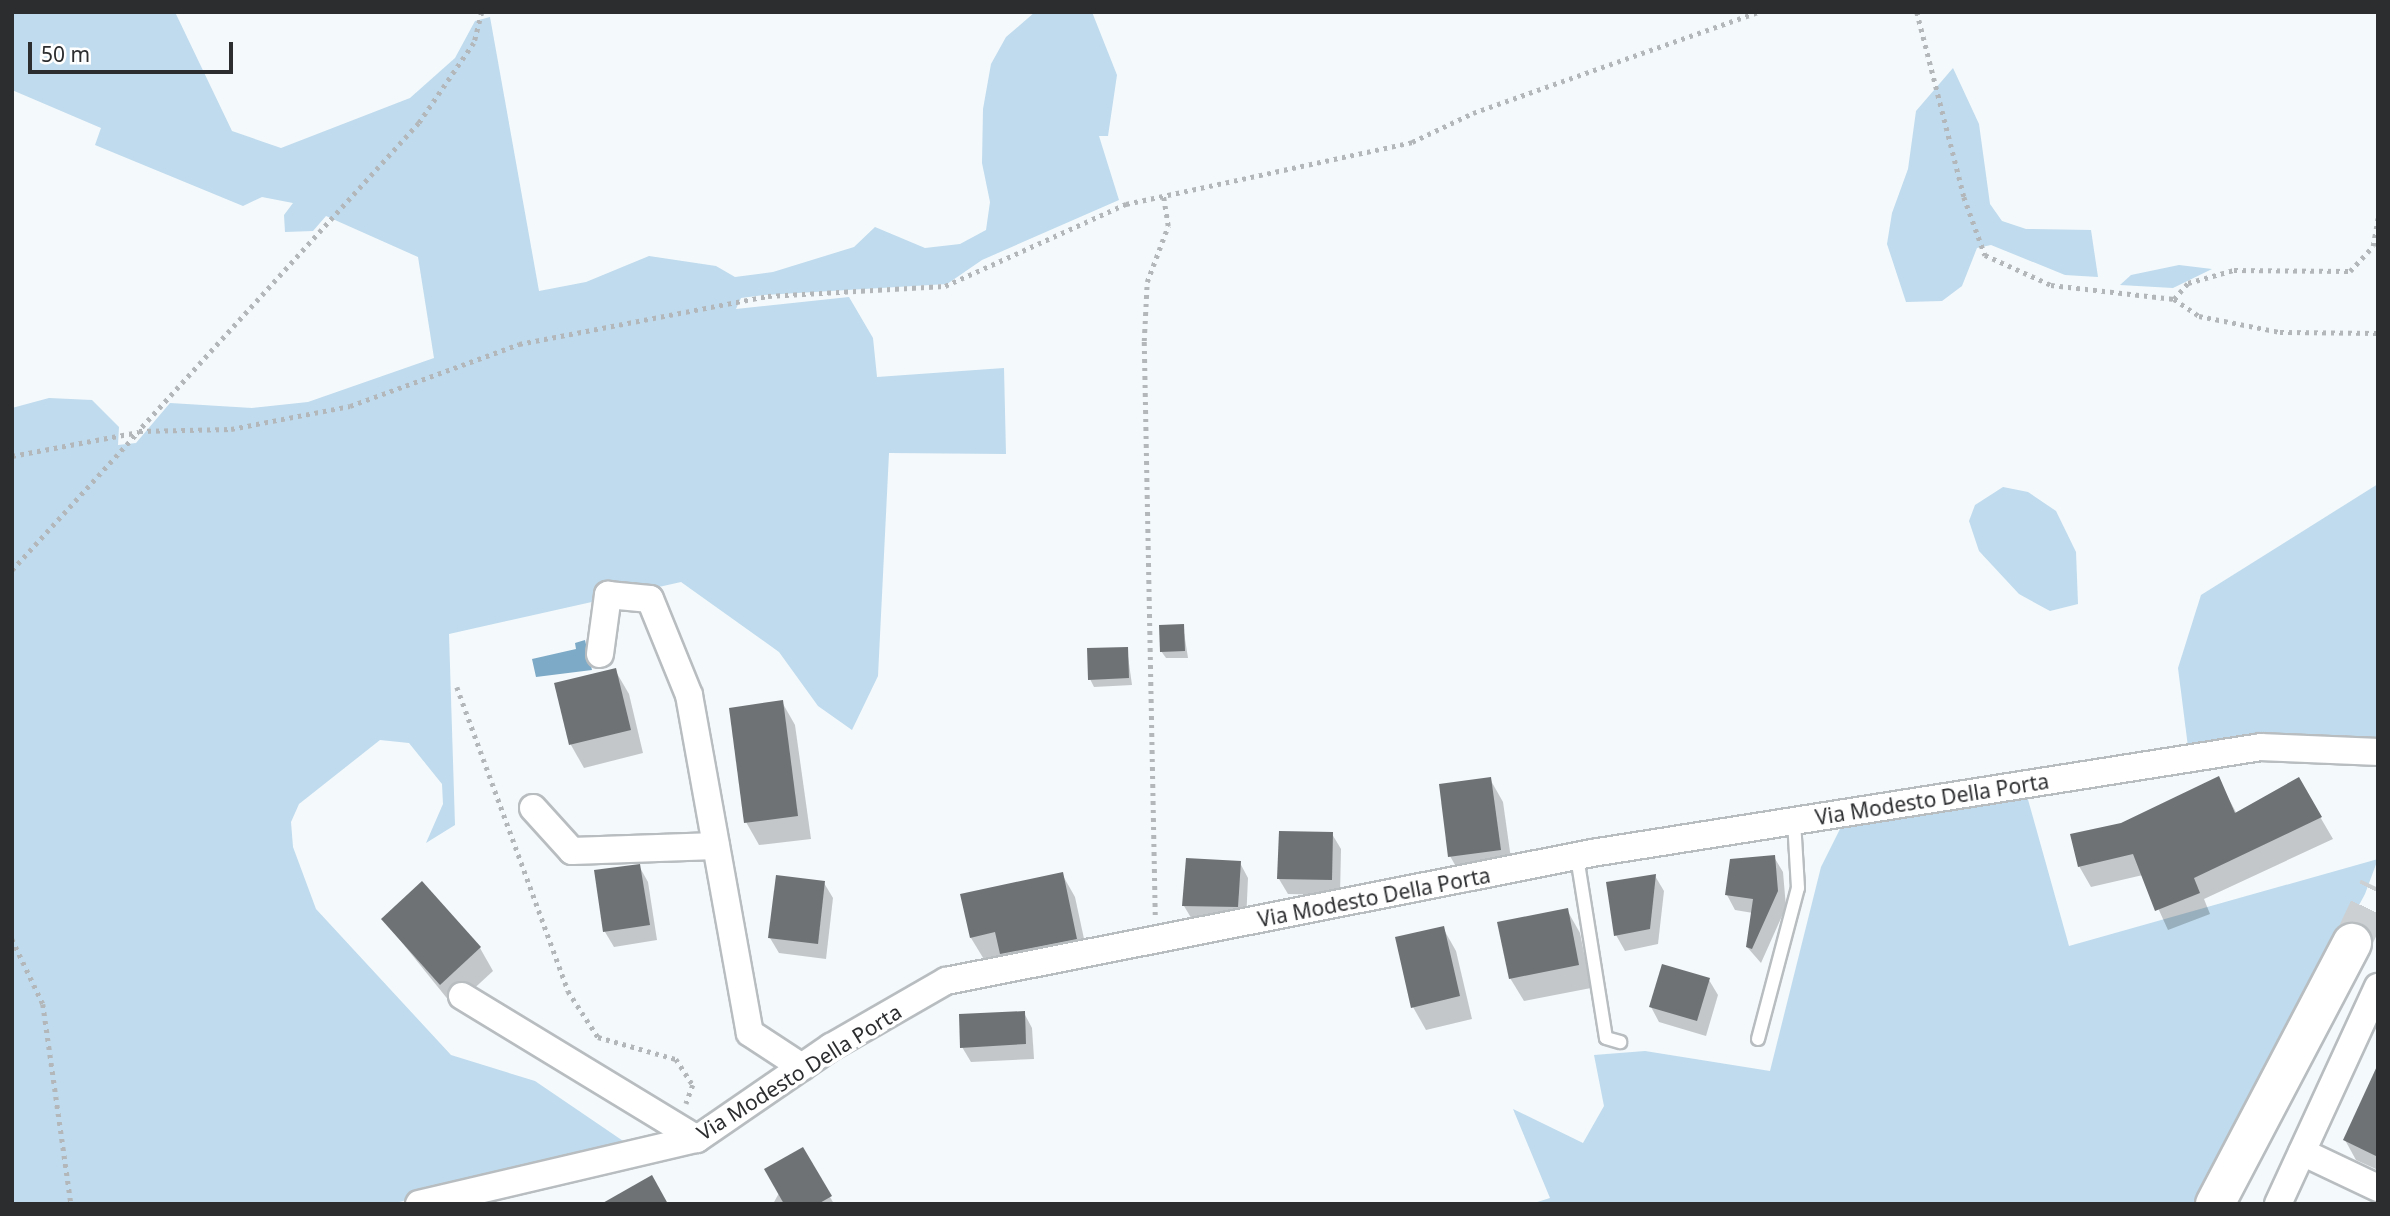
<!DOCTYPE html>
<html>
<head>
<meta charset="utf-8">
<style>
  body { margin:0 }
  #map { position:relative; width:2390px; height:1216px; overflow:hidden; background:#f4f9fc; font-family:"Noto Sans",sans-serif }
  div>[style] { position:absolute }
  .green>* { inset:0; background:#bfdbed }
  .water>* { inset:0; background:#7daac6 }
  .shadow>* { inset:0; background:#0003 }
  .building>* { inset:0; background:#6e7275 }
  .trunk-tunnel>* { height:38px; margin-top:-19px; transform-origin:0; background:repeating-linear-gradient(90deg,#ccd0d3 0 38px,transparent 0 57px) }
  .path>* { height:4.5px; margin-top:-2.25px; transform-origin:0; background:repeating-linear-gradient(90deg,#b3b7b9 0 3.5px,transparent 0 8.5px) }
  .roads { filter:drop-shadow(2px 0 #b8bdc0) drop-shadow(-2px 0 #b8bdc0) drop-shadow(0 2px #b8bdc0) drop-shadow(0 -2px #b8bdc0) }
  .service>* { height:12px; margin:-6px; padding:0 6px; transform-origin:6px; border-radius:6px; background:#fff }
  .minor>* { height:26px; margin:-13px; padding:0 13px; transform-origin:13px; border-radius:13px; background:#fff }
  .trunk>* { height:38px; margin:-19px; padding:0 19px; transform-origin:19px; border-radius:19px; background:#fff }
  span { translate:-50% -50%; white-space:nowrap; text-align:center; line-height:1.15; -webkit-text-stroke:7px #fff; paint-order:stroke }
  .street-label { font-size:21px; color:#2c2d2f }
  .frame { position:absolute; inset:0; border:14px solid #2c2d2f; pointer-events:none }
  .scale { position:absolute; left:28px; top:42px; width:205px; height:32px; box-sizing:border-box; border:4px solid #2c2d2f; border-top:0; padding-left:9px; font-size:21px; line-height:24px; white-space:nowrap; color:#2c2d2f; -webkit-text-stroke:5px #fff; paint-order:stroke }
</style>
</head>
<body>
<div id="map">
  <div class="green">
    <div style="clip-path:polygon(12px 12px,175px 12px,232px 131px,281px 148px,410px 98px,455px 58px,475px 21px,490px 17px,539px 291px,586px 282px,649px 256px,716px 266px,735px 277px,773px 272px,854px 247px,875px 227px,925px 248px,960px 244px,986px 230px,990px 202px,982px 163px,983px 109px,991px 64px,1006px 37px,1035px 12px,1092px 12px,1117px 75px,1108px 136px,1099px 136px,1119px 200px,982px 260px,947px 284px,764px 295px,741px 298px,736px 309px,849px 297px,873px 338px,877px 377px,1004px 368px,1006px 454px,889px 453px,878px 676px,852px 730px,818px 706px,779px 652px,681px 582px,449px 634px,455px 825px,426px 843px,443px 804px,442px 784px,409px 743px,380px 740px,299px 804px,291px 822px,293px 847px,316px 909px,451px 1055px,535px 1081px,629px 1145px,391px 1204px,12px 1204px,12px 408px,49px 398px,92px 400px,119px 427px,118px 445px,136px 443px,170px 403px,252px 408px,308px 402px,434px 358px,418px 257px,326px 216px,313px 231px,285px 232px,284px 215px,293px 203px,262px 197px,243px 206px,95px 145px,101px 128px,12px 90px)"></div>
    <div style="clip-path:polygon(1953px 68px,1979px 124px,1990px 204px,2002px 221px,2026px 229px,2091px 230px,2098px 277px,2065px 275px,1991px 245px,1977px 248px,1962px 286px,1942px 301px,1906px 302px,1887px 244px,1892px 213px,1908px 169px,1916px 111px)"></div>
    <div style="clip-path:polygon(2179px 265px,2212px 269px,2173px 288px,2120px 285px,2131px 275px)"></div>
    <div style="clip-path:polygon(2378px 484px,2378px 744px,2188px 747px,2178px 668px,2201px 595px)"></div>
    <div style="clip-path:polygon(2003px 487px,2028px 492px,2056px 511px,2076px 552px,2078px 604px,2050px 611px,2019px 594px,1979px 551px,1969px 521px,1975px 505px)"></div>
    <div style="clip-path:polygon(2027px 796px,2069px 946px,2378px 859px,2365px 894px,2197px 1204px,1531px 1204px,1550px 1198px,1513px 1109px,1583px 1143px,1604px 1106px,1594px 1055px,1645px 1051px,1770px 1071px,1821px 867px,1842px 825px)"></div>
  </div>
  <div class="water">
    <div style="clip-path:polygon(585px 640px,592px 670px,536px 677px,532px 659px,576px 649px,575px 643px)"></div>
  </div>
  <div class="shadow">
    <div style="clip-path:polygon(1183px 626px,1188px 658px,1166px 658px,1161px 651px)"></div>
    <div style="clip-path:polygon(1127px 649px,1132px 685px,1094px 687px,1090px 679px)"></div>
    <div style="clip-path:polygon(615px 670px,629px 694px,643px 753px,584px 768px,571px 745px,556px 685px)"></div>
    <div style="clip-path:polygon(782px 702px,795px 725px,811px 839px,759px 845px,746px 822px)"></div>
    <div style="clip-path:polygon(1490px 779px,1503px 802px,1513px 873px,1463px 879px,1450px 856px)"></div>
    <div style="clip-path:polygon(2218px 779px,2237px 814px,2298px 779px,2333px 839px,2204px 899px,2210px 914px,2168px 930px,2143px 875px,2091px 887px,2079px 866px,2122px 825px)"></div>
    <div style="clip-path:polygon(1332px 834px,1341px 849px,1340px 895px,1288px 894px,1279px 879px)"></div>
    <div style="clip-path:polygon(1774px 857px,1783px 872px,1786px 907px,1761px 963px,1747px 947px,1753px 913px,1735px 910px,1727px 895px)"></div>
    <div style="clip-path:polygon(1240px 863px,1248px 878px,1246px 922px,1193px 921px,1184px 906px)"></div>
    <div style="clip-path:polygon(639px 866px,648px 882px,657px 940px,614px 947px,605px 932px,596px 871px)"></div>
    <div style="clip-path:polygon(1062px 874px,1075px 897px,1089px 962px,985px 961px,971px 938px,962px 896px)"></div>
    <div style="clip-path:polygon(1655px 876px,1664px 891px,1658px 944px,1625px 951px,1616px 935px)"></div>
    <div style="clip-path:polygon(824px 883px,833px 898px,826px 959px,779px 953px,770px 938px)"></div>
    <div style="clip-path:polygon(1567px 910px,1580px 933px,1591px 988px,1524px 1001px,1510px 978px)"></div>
    <div style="clip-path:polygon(383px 919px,480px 948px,493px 971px,454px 1007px)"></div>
    <div style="clip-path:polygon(1443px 928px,1456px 951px,1472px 1019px,1426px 1030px,1413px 1007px)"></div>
    <div style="clip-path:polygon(1709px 980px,1718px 995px,1706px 1036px,1659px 1022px,1651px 1007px)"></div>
    <div style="clip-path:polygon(1024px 1013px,1032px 1028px,1034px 1059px,971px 1062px,962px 1047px)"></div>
    <div style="clip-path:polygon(2378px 1075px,2378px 1170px,2356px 1160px,2345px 1140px)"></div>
    <div style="clip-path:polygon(803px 1149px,834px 1204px,773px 1204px)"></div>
  </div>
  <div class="building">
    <div style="clip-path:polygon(1184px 624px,1185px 651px,1160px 652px,1159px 625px)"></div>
    <div style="clip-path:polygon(1128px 647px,1129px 678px,1088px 680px,1087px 648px)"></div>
    <div style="clip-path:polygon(616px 668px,631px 730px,569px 745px,554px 683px)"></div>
    <div style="clip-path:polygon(783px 700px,798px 816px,744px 823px,729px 708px)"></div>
    <div style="clip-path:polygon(2219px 776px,2235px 813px,2299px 777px,2322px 817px,2194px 878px,2200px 893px,2155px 911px,2133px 854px,2078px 867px,2070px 834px,2121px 823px)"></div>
    <div style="clip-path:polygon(1491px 777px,1501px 850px,1448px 857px,1439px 784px)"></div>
    <div style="clip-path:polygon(1279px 831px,1333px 832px,1332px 880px,1277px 879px)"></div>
    <div style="clip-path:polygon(1775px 855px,1778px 891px,1752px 949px,1746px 947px,1753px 899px,1725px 895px,1730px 859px)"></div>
    <div style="clip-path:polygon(1186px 858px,1241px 861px,1238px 907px,1182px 906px)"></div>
    <div style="clip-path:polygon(640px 864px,650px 925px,603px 932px,594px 870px)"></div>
    <div style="clip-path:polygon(1063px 872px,1077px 939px,1000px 954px,995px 932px,970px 938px,960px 894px)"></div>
    <div style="clip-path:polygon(1656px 874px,1650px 929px,1614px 936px,1606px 882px)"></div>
    <div style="clip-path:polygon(776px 875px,825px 881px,818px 944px,768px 938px)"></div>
    <div style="clip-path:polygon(422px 881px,481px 947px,440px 985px,381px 919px)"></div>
    <div style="clip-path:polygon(1568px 908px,1579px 965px,1509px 979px,1497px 922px)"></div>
    <div style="clip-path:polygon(1444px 926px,1460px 996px,1411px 1008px,1395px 937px)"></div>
    <div style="clip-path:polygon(1662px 964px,1710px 978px,1697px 1021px,1649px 1007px)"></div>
    <div style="clip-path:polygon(1025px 1011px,1026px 1044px,960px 1048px,959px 1014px)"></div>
    <div style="clip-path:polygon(2378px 1064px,2378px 1157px,2343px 1140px)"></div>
    <div style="clip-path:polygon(803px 1147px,832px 1196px,818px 1204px,784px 1204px,764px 1169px)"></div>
    <div style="clip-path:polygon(652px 1175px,668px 1204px,601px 1204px)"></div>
  </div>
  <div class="trunk-tunnel">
    <div style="left:2352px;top:943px;width:61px;rotate:-64.7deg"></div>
  </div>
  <div class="path">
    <div style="left:482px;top:12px;width:32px;rotate:104deg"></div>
    <div style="left:474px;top:43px;width:97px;rotate:124.5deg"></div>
    <div style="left:419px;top:123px;width:416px;rotate:132.3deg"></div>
    <div style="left:139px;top:431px;width:92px;rotate:-1.2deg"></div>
    <div style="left:231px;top:429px;width:121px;rotate:-10.9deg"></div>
    <div style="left:350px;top:406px;width:180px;rotate:-20.1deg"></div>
    <div style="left:519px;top:344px;width:254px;rotate:-10.9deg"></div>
    <div style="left:768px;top:296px;width:177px;rotate:-3.2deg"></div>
    <div style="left:945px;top:286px;width:199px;rotate:-24.4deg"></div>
    <div style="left:1126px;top:204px;width:293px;rotate:-12.2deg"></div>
    <div style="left:1412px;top:142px;width:68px;rotate:-25.4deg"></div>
    <div style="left:1473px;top:113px;width:302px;rotate:-19.5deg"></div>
    <div style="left:1917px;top:12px;width:191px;rotate:75.7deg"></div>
    <div style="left:1964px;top:197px;width:62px;rotate:70.1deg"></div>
    <div style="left:1985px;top:255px;width:72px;rotate:24.4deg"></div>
    <div style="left:2051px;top:285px;width:124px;rotate:6.5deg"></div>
    <div style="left:2174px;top:299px;width:30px;rotate:34deg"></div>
    <div style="left:2199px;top:316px;width:83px;rotate:11.2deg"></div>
    <div style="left:2280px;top:332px;width:98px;rotate:0.6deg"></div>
    <div style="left:2174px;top:299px;width:21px;rotate:-49deg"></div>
    <div style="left:2188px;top:283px;width:48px;rotate:-15.8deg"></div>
    <div style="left:2234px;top:270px;width:116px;rotate:0.5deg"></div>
    <div style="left:2350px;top:271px;width:34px;rotate:-47deg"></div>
    <div style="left:2373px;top:246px;width:28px;rotate:-80deg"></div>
    <div style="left:12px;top:456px;width:129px;rotate:-10.7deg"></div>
    <div style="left:12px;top:570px;width:188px;rotate:-47.6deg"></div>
    <div style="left:457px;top:687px;width:324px;rotate:69.9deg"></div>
    <div style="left:568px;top:991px;width:55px;rotate:56.9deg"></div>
    <div style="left:598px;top:1037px;width:81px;rotate:15.8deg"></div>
    <div style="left:676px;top:1059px;width:31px;rotate:57deg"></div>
    <div style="left:693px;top:1085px;width:20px;rotate:110deg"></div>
    <div style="left:1155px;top:915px;width:574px;rotate:-91.1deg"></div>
    <div style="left:1144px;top:341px;width:59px;rotate:-87.1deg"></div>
    <div style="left:1147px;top:282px;width:60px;rotate:-69.4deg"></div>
    <div style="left:1168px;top:226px;width:31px;rotate:-99deg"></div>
    <div style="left:12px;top:939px;width:72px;rotate:64.5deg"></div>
    <div style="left:43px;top:1004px;width:202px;rotate:82deg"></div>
  </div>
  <div class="roads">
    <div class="service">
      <div style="left:1577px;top:857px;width:183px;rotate:80.9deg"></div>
      <div style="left:1606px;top:1038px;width:15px;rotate:16deg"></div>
      <div style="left:1758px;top:1039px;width:156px;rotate:-75.2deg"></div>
      <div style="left:1798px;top:888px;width:67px;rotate:-93.4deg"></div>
    </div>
    <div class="minor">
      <div style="left:600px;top:654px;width:60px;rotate:-82.3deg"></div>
      <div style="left:608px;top:595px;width:42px;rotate:5.4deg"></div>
      <div style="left:650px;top:599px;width:104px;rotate:67.9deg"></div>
      <div style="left:689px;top:695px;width:343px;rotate:79.8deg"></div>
      <div style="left:750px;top:1033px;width:62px;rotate:33.2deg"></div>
      <div style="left:533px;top:808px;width:58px;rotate:47.8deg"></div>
      <div style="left:572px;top:851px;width:144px;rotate:-2deg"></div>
      <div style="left:462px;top:996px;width:275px;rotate:31.3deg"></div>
      <div style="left:2302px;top:1152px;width:84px;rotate:25.3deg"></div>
      <div style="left:419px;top:1204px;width:285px;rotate:-13.2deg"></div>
      <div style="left:697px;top:1139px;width:163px;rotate:-34.5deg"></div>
      <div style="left:831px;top:1047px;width:133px;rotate:-29.9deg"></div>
      <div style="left:946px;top:981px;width:659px;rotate:-11.21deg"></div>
      <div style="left:1592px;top:853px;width:677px;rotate:-9deg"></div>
      <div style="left:2261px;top:747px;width:117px;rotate:2.4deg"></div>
      <div style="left:2278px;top:1204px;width:239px;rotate:-65.3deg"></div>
    </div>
    <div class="trunk">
      <div style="left:2215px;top:1204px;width:295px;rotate:-62.3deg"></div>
    </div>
  </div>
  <div class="street-label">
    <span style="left:1932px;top:799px;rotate:-9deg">Via Modesto Della Porta</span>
    <span style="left:1374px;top:897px;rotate:-11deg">Via Modesto Della Porta</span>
    <span style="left:799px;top:1072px;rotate:-32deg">Via Modesto Della Porta</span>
  </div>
  <div class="frame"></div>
  <div class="scale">50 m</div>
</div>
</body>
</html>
